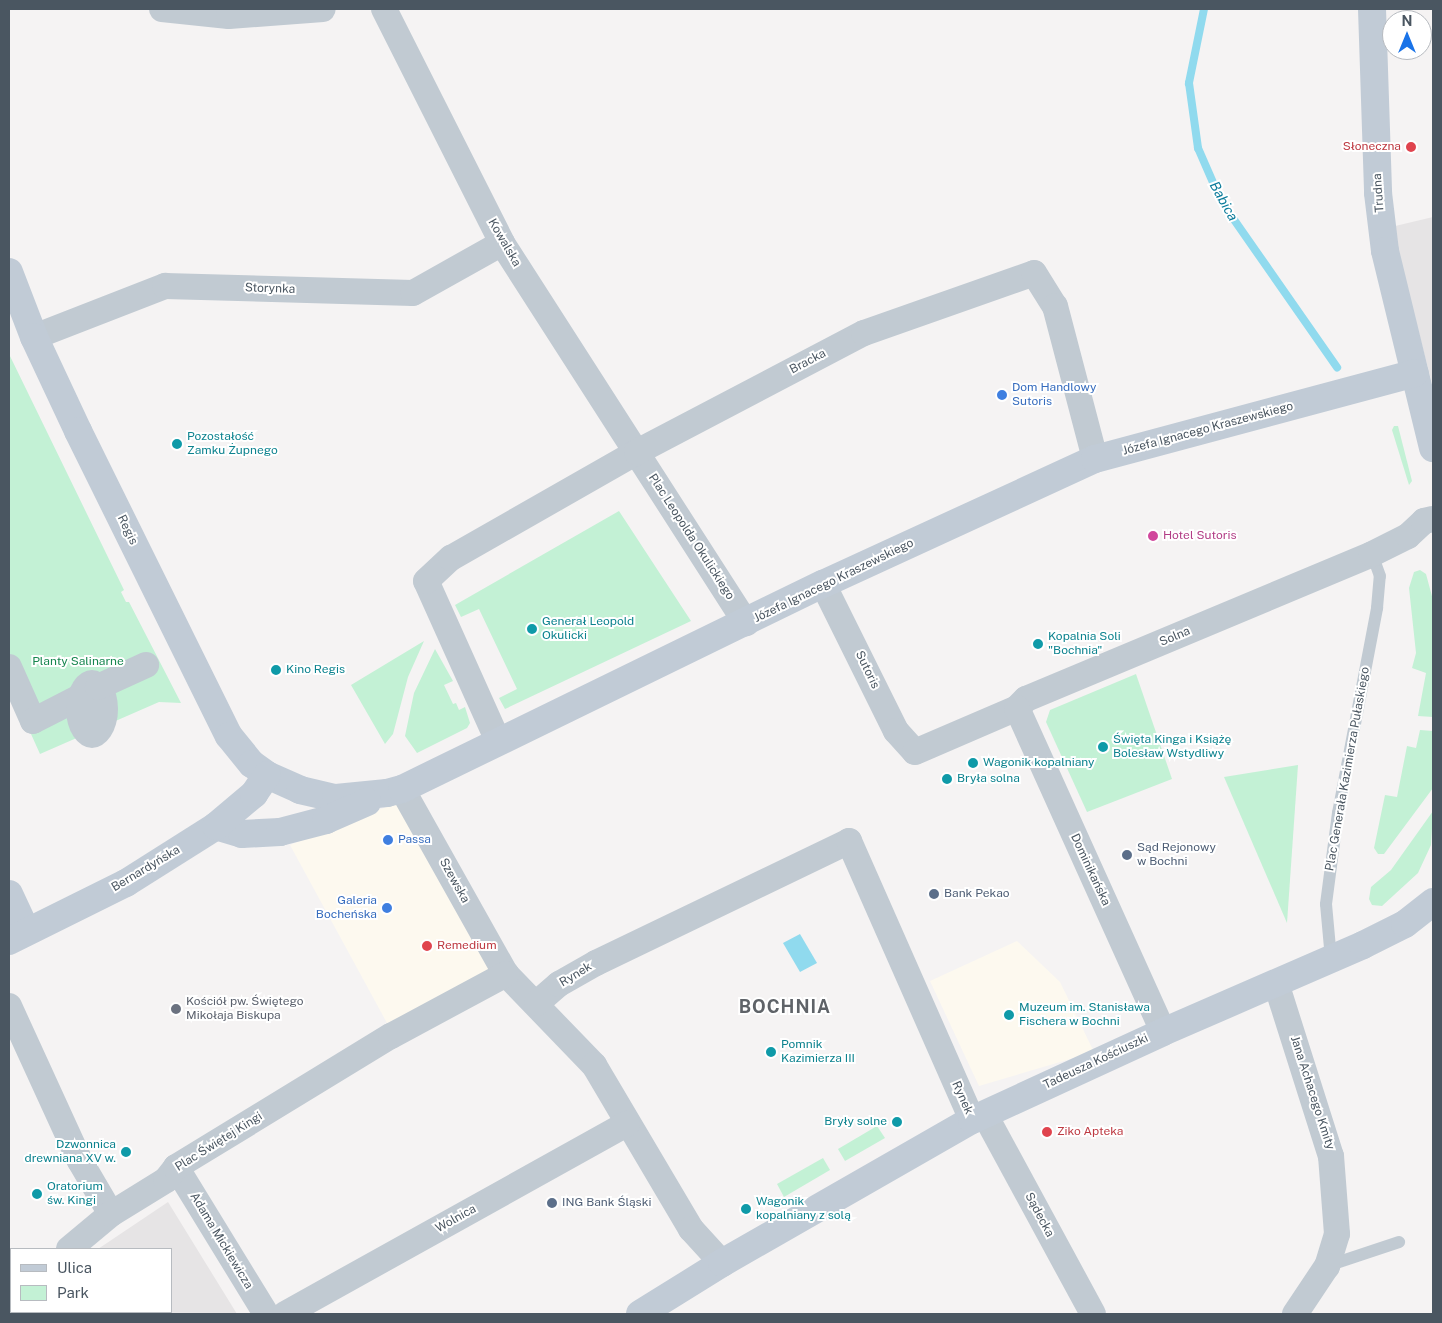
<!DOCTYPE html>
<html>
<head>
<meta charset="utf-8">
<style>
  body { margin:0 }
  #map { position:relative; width:1442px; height:1323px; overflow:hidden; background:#f5f3f3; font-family:"Public Sans",sans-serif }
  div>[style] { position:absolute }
  .commercial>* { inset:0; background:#fdf9ef }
  .education>* { inset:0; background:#e6e4e5 }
  .green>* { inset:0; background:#c3f1d5 }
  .water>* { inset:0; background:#90daee }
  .stream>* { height:8px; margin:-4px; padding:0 4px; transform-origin:4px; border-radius:4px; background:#90daee }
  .lane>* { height:12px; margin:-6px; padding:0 6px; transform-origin:6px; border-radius:6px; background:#c1cad2 }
  .street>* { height:26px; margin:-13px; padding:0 13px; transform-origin:13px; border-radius:13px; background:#c1cad2 }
  .street>.ring { margin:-13px; padding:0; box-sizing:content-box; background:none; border:26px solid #c1cad2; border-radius:50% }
  .secondary>* { height:28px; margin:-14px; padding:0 14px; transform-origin:14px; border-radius:14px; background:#c1cbd6 }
  .dots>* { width:14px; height:14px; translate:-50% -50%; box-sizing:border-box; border:2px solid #fff; border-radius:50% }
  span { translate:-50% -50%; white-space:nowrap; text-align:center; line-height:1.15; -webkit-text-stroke:4px #fff; paint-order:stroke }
  .health-label { font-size:12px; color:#be3a42 }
  .right { translate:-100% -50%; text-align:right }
  .left { translate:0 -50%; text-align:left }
  .street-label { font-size:12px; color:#4a5661 }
  .shop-label { font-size:12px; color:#366cbe }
  .culture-label { font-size:12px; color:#0d838f }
  .hotel-label { font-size:12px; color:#b23c85 }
  .park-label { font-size:12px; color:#17864f }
  .service-label { font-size:12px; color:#4e5e75 }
  .worship-label { font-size:12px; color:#5b616d }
  .water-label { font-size:14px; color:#0c7c9b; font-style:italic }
  .district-label { font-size:18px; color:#5f6368; font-weight:700; letter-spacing:1px }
  .frame { position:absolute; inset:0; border:10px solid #4a5661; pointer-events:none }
  .legend { position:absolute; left:10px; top:1248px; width:162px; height:65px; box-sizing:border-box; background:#fff; border:1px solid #b7bbc0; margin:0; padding:6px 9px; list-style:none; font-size:15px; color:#4a5661 }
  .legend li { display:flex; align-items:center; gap:10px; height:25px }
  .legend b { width:25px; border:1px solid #b7bbc0 }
  .north { position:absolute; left:1382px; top:10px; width:50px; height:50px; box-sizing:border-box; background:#fff; border:1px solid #b7bbc0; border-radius:50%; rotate:0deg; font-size:14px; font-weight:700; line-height:20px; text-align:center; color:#4a5661 }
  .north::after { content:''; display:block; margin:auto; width:18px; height:22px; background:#1a73e8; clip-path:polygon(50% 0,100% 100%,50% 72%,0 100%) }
</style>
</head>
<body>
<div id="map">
  <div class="commercial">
    <div style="clip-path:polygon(399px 802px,496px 972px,387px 1023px,290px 845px)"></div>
    <div style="clip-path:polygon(1017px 941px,1060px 982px,1094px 1052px,979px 1086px,930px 981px)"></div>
  </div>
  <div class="education">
    <div style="clip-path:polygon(1433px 217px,1433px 387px,1391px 227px)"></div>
    <div style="clip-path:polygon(168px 1202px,237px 1314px,9px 1314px,11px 1309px,11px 1312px,171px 1312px,171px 1249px,98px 1249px)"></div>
  </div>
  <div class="green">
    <div style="clip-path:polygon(9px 354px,124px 590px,121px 592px,126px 602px,129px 602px,181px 703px,159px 702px,40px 754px,9px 685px)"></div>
    <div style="clip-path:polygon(1394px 426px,1398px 426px,1412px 481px,1409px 485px,1392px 430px)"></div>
    <div style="clip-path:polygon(619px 511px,691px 621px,505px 709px,499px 698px,517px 689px,479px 609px,461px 617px,455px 605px)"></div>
    <div style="clip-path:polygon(1420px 570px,1426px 574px,1433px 600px,1433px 717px,1418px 716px,1426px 673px,1412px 668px,1416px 653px,1409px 588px,1414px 572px)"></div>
    <div style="clip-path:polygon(424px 641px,408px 677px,393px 734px,385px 744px,351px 685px)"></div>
    <div style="clip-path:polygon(435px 649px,453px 681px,444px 685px,453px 704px,456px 703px,459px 710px,465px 707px,470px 723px,467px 728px,417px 753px,405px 736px,414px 693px)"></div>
    <div style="clip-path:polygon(1136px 674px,1172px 779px,1087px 812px,1046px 722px,1050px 710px)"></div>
    <div style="clip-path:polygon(1420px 730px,1433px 731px,1433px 788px,1384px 854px,1378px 854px,1374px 848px,1385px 795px,1397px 797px,1407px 746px,1416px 748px)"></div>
    <div style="clip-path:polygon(1298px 765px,1287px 923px,1224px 777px)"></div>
    <div style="clip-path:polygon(1433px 811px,1431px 845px,1418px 873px,1382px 906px,1372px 905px,1369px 899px,1371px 887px,1391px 870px)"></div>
    <div style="clip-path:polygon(877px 1126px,885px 1138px,845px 1161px,838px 1149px)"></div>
    <div style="clip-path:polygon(823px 1158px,830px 1170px,784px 1197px,777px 1184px)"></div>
  </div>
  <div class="water">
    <div style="clip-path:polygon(800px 934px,817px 963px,800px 972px,783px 943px)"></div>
  </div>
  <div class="stream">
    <div style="left:1204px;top:9px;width:76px;rotate:101.5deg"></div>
    <div style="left:1189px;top:83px;width:66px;rotate:82.1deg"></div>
    <div style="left:1198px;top:148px;width:58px;rotate:66.5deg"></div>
    <div style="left:1221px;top:201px;width:203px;rotate:55.1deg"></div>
  </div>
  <div class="lane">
    <div style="left:1331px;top:959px;width:55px;rotate:-95.2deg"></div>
    <div style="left:1326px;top:904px;width:92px;rotate:-82.5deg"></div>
    <div style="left:1338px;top:813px;width:209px;rotate:-79.2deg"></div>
    <div style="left:1377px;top:608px;width:32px;rotate:-85deg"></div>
    <div style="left:1380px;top:576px;width:23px;rotate:-110deg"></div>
    <div style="left:1327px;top:1266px;width:76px;rotate:-18.4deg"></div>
  </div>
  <div class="street">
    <div style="left:162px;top:9px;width:67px;rotate:6deg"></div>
    <div style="left:229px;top:16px;width:94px;rotate:-4.3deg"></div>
    <div style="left:384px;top:9px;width:262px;rotate:63.2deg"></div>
    <div style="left:502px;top:243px;width:452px;rotate:57.3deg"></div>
    <div style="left:34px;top:337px;width:141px;rotate:-21.3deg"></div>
    <div style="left:165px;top:286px;width:248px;rotate:1.6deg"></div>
    <div style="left:413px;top:293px;width:102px;rotate:-29.3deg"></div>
    <div style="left:823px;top:584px;width:164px;rotate:63.6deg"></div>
    <div style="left:896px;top:731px;width:28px;rotate:48deg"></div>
    <div style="left:915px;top:752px;width:111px;rotate:-23.3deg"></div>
    <div style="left:1017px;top:708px;width:13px;rotate:-45deg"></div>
    <div style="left:1026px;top:699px;width:375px;rotate:-22.7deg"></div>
    <div style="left:1372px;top:554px;width:40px;rotate:-26.6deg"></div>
    <div style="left:1408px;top:536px;width:22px;rotate:-43deg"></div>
    <div style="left:1424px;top:521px;width:9px;rotate:-13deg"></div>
    <div style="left:9px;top:667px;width:59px;rotate:66deg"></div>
    <div style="left:33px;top:721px;width:53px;rotate:-27.1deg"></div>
    <div class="ring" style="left:79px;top:683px;width:-6px;height:-6px"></div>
    <div style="left:98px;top:687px;width:53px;rotate:-24.6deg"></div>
    <div style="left:1017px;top:708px;width:355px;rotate:65.7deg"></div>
    <div style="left:498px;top:741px;width:175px;rotate:-114.2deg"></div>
    <div style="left:426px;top:581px;width:34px;rotate:-43deg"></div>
    <div style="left:451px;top:558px;width:214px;rotate:-29.7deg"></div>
    <div style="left:637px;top:452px;width:256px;rotate:-27.7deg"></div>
    <div style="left:864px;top:333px;width:180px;rotate:-19.4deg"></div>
    <div style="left:1034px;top:273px;width:39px;rotate:58deg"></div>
    <div style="left:1055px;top:306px;width:158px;rotate:75.3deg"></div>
    <div style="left:402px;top:789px;width:212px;rotate:60.7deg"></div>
    <div style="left:506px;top:974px;width:127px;rotate:46deg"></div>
    <div style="left:594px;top:1065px;width:191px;rotate:59.4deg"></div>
    <div style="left:691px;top:1229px;width:46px;rotate:47.6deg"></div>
    <div style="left:1276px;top:983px;width:182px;rotate:72.4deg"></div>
    <div style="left:1331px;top:1156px;width:78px;rotate:85.6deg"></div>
    <div style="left:1337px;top:1234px;width:34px;rotate:107deg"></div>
    <div style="left:1327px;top:1266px;width:58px;rotate:123.7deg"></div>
    <div style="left:537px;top:1003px;width:29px;rotate:-41deg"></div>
    <div style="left:559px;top:984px;width:43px;rotate:-29.6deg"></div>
    <div style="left:596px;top:963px;width:281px;rotate:-25.7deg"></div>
    <div style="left:849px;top:841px;width:305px;rotate:66.2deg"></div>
    <div style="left:9px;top:1006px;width:170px;rotate:65.4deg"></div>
    <div style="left:80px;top:1161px;width:61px;rotate:59.7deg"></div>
    <div style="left:985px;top:1115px;width:226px;rotate:61.5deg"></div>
    <div style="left:176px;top:1167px;width:172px;rotate:58.5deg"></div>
    <div style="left:69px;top:1249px;width:55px;rotate:-39.8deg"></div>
    <div style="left:111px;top:1214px;width:65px;rotate:-31.7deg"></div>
    <div style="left:166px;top:1180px;width:16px;rotate:-52deg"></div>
    <div style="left:176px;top:1167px;width:252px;rotate:-31.4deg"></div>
    <div style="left:391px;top:1036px;width:131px;rotate:-28.3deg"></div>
    <div style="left:9px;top:1291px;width:3px;rotate:-45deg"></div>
    <div style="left:285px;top:1314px;width:391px;rotate:-29.1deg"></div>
  </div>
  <div class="secondary">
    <div style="left:1372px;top:9px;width:184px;rotate:88.1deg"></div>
    <div style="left:1378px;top:193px;width:58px;rotate:83.1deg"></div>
    <div style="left:1385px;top:251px;width:203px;rotate:76.3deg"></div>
    <div style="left:9px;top:272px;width:70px;rotate:69deg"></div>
    <div style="left:34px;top:337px;width:104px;rotate:64.9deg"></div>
    <div style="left:78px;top:431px;width:340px;rotate:63.7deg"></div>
    <div style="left:229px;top:736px;width:36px;rotate:51deg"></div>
    <div style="left:252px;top:764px;width:19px;rotate:36deg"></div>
    <div style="left:267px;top:775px;width:36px;rotate:24deg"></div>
    <div style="left:300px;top:790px;width:37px;rotate:13deg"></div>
    <div style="left:336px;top:798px;width:51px;rotate:-5.6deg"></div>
    <div style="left:387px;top:793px;width:16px;rotate:-15deg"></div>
    <div style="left:402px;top:789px;width:468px;rotate:-26deg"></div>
    <div style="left:823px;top:584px;width:299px;rotate:-24.7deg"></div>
    <div style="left:1095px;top:459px;width:331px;rotate:-15deg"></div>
    <div style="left:216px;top:826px;width:27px;rotate:17deg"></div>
    <div style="left:242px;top:834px;width:38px;rotate:-3deg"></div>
    <div style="left:280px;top:832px;width:48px;rotate:-14.6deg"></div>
    <div style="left:326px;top:820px;width:45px;rotate:-23.7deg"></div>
    <div style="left:9px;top:894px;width:40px;rotate:65deg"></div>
    <div style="left:9px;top:941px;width:131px;rotate:-26.4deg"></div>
    <div style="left:126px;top:883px;width:107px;rotate:-32.3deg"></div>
    <div style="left:216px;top:826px;width:50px;rotate:-40.1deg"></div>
    <div style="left:254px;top:794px;width:23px;rotate:-56deg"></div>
    <div style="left:640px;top:1314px;width:97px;rotate:-31.9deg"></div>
    <div style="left:722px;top:1263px;width:288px;rotate:-29.8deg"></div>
    <div style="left:972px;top:1120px;width:210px;rotate:-24.7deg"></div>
    <div style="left:1163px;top:1032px;width:218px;rotate:-23.5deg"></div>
    <div style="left:1363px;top:945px;width:47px;rotate:-26.6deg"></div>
    <div style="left:1405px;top:924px;width:36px;rotate:-38deg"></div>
  </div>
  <div class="dots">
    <div style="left:1411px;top:147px;background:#e0444e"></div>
    <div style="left:1002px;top:395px;background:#3f7fe0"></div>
    <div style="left:177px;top:444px;background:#0f9aa8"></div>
    <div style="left:1153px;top:536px;background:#d1479c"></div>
    <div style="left:532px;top:629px;background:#0f9aa8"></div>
    <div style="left:1038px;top:644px;background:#0f9aa8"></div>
    <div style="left:276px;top:670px;background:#0f9aa8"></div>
    <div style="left:1103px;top:747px;background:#0f9aa8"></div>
    <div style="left:973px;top:763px;background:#0f9aa8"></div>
    <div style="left:947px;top:779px;background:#0f9aa8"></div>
    <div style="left:388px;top:840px;background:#3f7fe0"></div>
    <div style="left:1127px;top:855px;background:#5c6f8a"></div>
    <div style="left:934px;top:894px;background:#5c6f8a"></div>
    <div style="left:387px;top:908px;background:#3f7fe0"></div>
    <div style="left:427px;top:946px;background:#e0444e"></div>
    <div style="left:176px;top:1009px;background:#6b7280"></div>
    <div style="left:1009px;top:1015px;background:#0f9aa8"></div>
    <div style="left:771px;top:1052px;background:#0f9aa8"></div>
    <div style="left:897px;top:1122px;background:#0f9aa8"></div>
    <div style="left:1047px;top:1132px;background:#e0444e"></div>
    <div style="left:126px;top:1152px;background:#0f9aa8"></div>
    <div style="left:37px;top:1194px;background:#0f9aa8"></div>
    <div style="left:552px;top:1203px;background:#5c6f8a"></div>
    <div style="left:746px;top:1209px;background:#0f9aa8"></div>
  </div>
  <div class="health-label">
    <span class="right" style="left:1401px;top:147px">Słoneczna</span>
    <span class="left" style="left:437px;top:946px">Remedium</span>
    <span class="left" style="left:1057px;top:1132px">Ziko Apteka</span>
  </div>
  <div class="street-label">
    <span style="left:1379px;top:193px;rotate:-94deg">Trudna</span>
    <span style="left:504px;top:243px;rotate:60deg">Kowalska</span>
    <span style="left:270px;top:289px;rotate:2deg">Storynka</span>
    <span style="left:808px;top:362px;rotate:-28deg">Bracka</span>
    <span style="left:1208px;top:429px;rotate:-15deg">Józefa Ignacego Kraszewskiego</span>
    <span style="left:127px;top:530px;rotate:64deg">Regis</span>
    <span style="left:691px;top:537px;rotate:57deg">Plac Leopolda Okulickiego</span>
    <span style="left:834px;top:581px;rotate:-26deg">Józefa Ignacego Kraszewskiego</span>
    <span style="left:1175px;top:637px;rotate:-23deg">Solna</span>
    <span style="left:867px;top:670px;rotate:64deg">Sutoris</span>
    <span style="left:1348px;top:769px;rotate:-80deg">Plac Generała Kazimierza Pułaskiego</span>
    <span style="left:146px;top:869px;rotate:-31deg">Bernardyńska</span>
    <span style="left:1090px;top:870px;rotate:65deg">Dominikańska</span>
    <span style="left:454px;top:881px;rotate:61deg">Szewska</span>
    <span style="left:576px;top:975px;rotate:-31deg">Rynek</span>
    <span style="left:1096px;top:1062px;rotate:-25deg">Tadeusza Kościuszki</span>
    <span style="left:1312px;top:1093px;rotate:72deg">Jana Achacego Kmity</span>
    <span style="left:962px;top:1098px;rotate:66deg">Rynek</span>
    <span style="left:219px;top:1142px;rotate:-32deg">Plac Świętej Kingi</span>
    <span style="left:1039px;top:1215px;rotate:62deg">Sądecka</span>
    <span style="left:456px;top:1219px;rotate:-29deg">Wolnica</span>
    <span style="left:221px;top:1241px;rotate:59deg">Adama Mickiewicza</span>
  </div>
  <div class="shop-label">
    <span class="left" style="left:1012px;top:395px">Dom Handlowy<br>Sutoris</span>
    <span class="left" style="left:398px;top:840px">Passa</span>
    <span class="right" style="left:377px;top:908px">Galeria<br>Bocheńska</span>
  </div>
  <div class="culture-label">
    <span class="left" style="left:187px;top:444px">Pozostałość<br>Zamku Żupnego</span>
    <span class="left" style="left:542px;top:629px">Generał Leopold<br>Okulicki</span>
    <span class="left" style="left:1048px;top:644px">Kopalnia Soli<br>"Bochnia"</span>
    <span class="left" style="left:286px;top:670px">Kino Regis</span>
    <span class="left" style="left:1113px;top:747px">Święta Kinga i Książę<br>Bolesław Wstydliwy</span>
    <span class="left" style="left:983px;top:763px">Wagonik kopalniany</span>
    <span class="left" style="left:957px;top:779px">Bryła solna</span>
    <span class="left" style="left:1019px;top:1015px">Muzeum im. Stanisława<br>Fischera w Bochni</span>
    <span class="left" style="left:781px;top:1052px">Pomnik<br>Kazimierza III</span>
    <span class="right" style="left:887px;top:1122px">Bryły solne</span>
    <span class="right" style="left:116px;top:1152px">Dzwonnica<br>drewniana XV w.</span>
    <span class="left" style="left:47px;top:1194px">Oratorium<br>św. Kingi</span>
    <span class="left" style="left:756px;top:1209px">Wagonik<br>kopalniany z solą</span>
  </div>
  <div class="hotel-label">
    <span class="left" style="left:1163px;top:536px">Hotel Sutoris</span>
  </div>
  <div class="park-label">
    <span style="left:78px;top:662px">Planty Salinarne</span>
  </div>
  <div class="service-label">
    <span class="left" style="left:1137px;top:855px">Sąd Rejonowy<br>w Bochni</span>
    <span class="left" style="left:944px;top:894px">Bank Pekao</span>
    <span class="left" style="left:562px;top:1203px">ING Bank Śląski</span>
  </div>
  <div class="worship-label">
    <span class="left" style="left:186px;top:1009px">Kościół pw. Świętego<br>Mikołaja Biskupa</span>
  </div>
  <div class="water-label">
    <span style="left:1224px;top:201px;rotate:61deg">Babica</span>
  </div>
  <div class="district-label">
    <span style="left:785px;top:1007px">BOCHNIA</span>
  </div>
  <div class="frame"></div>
  <ul class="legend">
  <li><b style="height:6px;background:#c1cbd6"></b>Ulica</li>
  <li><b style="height:14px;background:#c3f1d5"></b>Park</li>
  </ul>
  <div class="north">N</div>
</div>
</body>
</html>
